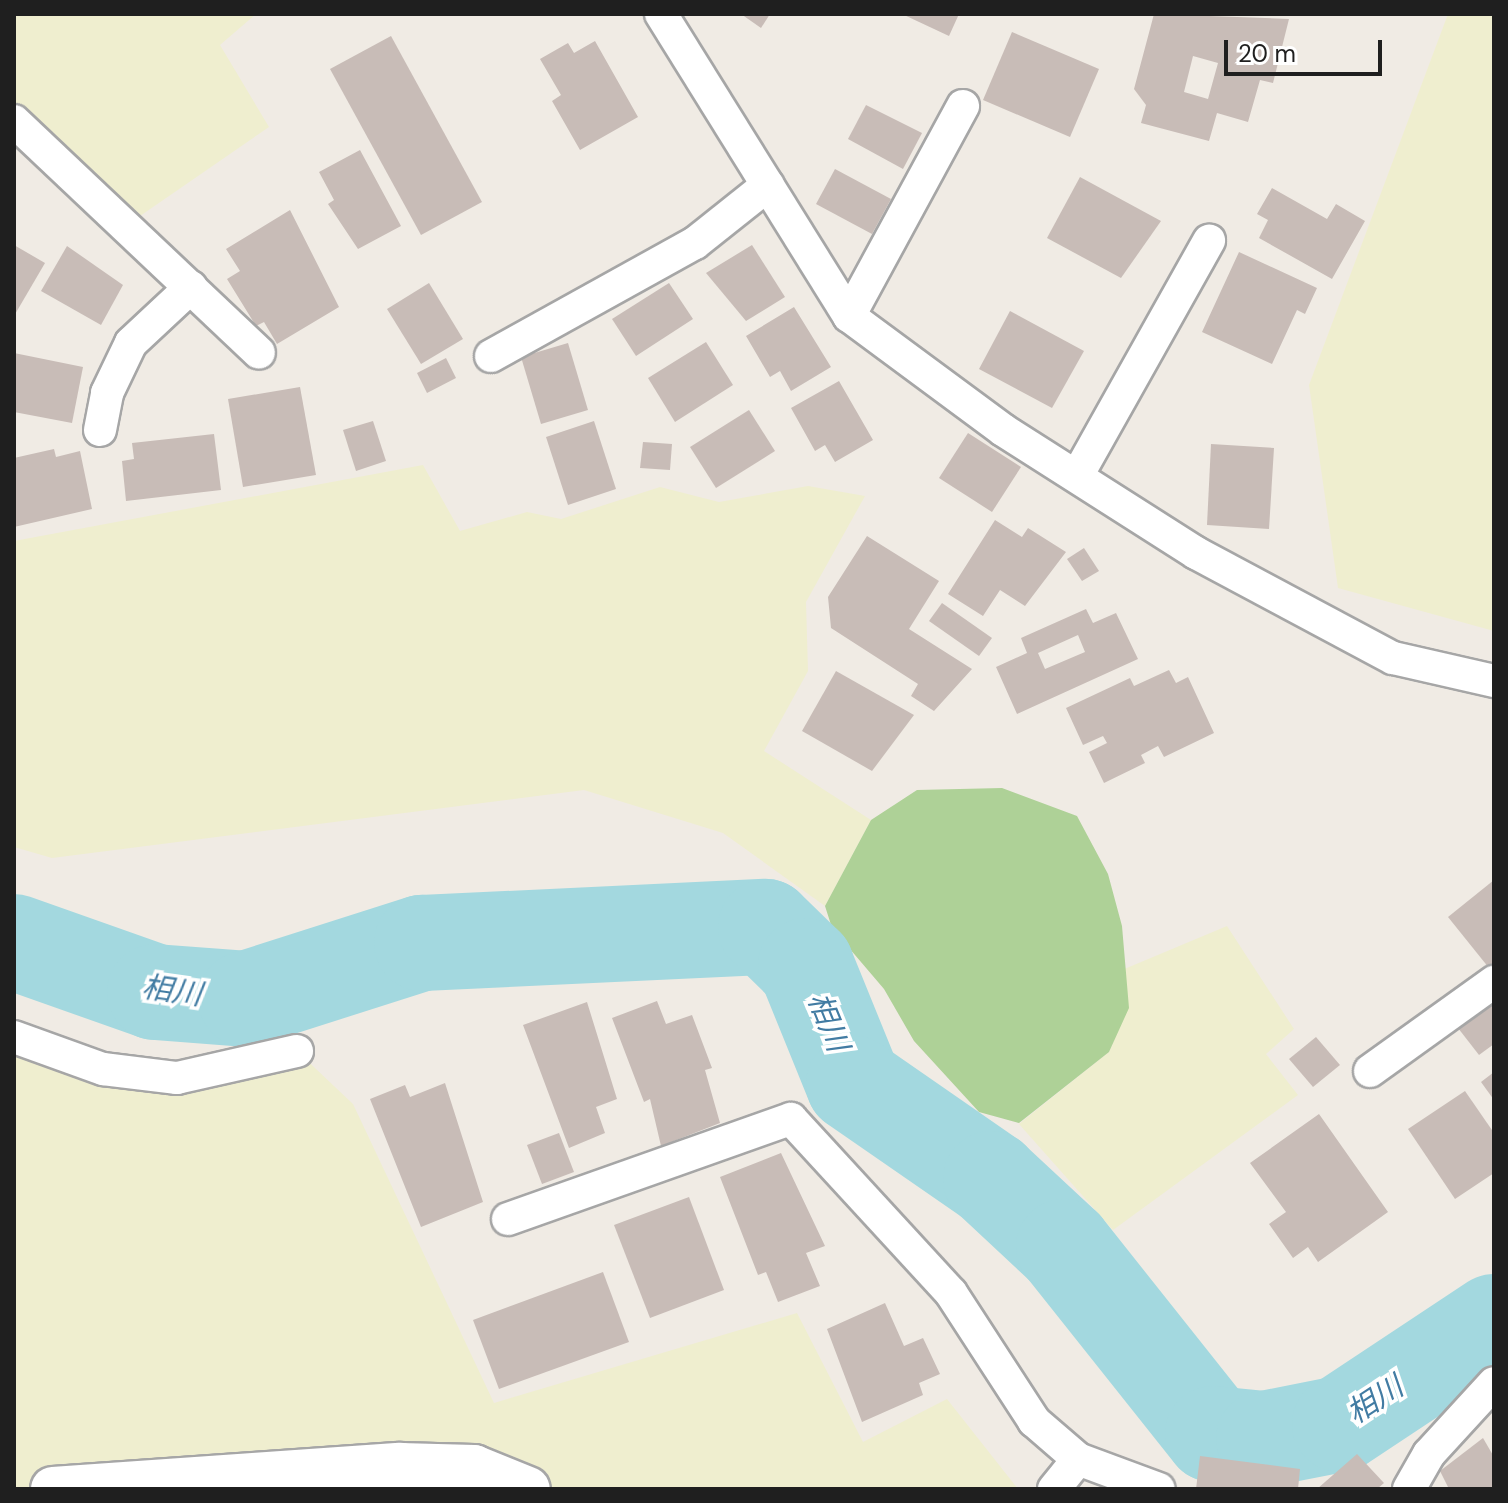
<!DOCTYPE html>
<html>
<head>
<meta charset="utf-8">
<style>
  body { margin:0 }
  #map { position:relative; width:1508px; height:1503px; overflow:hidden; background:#f0ebe4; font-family:"DM Sans","Noto Sans JP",sans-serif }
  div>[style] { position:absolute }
  .farmland>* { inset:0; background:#efeecf }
  .forest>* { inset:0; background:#aed197 }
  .river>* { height:96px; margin:-48px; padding:0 48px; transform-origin:48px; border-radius:48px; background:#a3d8df }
  .building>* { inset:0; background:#c8bcb7 }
  .roads { filter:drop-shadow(2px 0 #a6a6a6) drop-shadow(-2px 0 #a6a6a6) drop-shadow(0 2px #a6a6a6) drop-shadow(0 -2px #a6a6a6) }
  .service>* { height:32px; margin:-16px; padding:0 16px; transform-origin:16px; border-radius:16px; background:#fff }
  .minor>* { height:44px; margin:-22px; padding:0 22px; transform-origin:22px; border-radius:22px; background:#fff }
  span { translate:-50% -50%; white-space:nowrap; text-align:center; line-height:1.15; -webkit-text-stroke:7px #fff; paint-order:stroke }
  .water-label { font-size:30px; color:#427ca3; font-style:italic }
  .frame { position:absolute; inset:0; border:16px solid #1f1f1f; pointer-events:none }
  .scale { position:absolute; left:1224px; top:40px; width:158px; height:36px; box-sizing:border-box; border:4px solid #1f1f1f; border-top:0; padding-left:10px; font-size:24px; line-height:28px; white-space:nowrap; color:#1f1f1f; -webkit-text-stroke:6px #fff; paint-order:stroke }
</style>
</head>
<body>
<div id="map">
  <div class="farmland">
    <div style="clip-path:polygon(14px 14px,256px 14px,220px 45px,269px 127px,127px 225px,14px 121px)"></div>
    <div style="clip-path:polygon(1448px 14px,1494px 14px,1494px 631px,1338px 588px,1309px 385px)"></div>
    <div style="clip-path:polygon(423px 465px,460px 531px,527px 512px,561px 519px,660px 487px,719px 502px,808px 486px,865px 496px,806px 602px,808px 671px,764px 751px,871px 820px,825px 906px,723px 833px,584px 790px,52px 858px,14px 847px,14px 541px)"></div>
    <div style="clip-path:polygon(1227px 926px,1294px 1029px,1266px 1054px,1298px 1095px,1113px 1230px,1019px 1124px,1109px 1052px,1128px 1008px,1122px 970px)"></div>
    <div style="clip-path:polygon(14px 1037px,103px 1069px,297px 1051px,353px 1104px,494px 1403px,797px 1313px,863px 1442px,947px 1399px,1018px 1489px,14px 1489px)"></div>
  </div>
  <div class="forest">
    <div style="clip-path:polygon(1002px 788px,1077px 816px,1108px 874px,1122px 926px,1129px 1008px,1109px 1052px,1019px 1123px,979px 1112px,914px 1041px,884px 989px,832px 928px,825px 906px,871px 820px,917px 790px)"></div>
  </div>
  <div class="river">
    <div style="left:14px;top:942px;width:150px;rotate:19.5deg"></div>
    <div style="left:155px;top:992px;width:91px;rotate:4.4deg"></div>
    <div style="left:246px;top:999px;width:185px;rotate:-17.7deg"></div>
    <div style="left:422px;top:943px;width:344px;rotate:-2.7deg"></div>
    <div style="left:766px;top:927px;width:56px;rotate:44.3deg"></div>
    <div style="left:806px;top:966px;width:127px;rotate:67.9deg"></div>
    <div style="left:854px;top:1084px;width:167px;rotate:34.7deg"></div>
    <div style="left:991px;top:1179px;width:100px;rotate:43deg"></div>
    <div style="left:1064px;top:1247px;width:239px;rotate:51.5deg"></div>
    <div style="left:1213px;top:1434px;width:51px;rotate:5.6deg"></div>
    <div style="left:1264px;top:1439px;width:77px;rotate:-11.2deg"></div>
    <div style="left:1340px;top:1424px;width:185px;rotate:-33.5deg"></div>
  </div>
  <div class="building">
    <div style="clip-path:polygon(741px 14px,770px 14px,761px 28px)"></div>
    <div style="clip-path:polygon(902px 14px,959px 14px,949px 36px)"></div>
    <div style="clip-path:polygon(evenodd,1154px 14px,1289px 19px,1273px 83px,1260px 80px,1248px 122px,1217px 113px,1209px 141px,1141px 123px,1146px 105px,1134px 89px,1154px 14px,1193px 56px,1218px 63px,1208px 99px,1184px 92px,1193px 56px)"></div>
    <div style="clip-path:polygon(1012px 32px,1099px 69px,1070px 137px,983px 100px)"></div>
    <div style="clip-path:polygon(391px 36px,482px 202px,421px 235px,330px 69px)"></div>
    <div style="clip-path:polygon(595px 41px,638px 117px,580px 150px,552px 101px,561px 95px,540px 59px,568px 43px,574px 53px)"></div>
    <div style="clip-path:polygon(866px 105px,922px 133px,903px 169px,848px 139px)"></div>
    <div style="clip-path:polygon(360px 150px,401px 226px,358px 249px,328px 204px,334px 200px,319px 172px)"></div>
    <div style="clip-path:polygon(835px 169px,891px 199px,872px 234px,816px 204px)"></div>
    <div style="clip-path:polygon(1080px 177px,1161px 221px,1121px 278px,1047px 238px)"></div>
    <div style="clip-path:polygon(1272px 188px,1327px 219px,1336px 204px,1365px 221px,1332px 279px,1259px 238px,1268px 220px,1257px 214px)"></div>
    <div style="clip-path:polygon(290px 210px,339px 307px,277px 344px,264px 322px,256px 326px,227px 279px,240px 271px,226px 249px)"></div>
    <div style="clip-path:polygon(14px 245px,45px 263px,14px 316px)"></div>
    <div style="clip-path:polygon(752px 245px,785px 297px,746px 321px,706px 273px)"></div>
    <div style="clip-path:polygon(67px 246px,123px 285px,101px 325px,41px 291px)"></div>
    <div style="clip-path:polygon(1239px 252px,1317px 288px,1305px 314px,1297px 310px,1272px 364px,1202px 332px)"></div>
    <div style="clip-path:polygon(429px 283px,463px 339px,421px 364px,387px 309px)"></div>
    <div style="clip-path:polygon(669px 283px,693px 319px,636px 356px,612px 319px)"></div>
    <div style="clip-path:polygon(794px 307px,831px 367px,791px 391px,780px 371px,770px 377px,746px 336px)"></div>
    <div style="clip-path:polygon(1010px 311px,1084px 351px,1052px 408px,979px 369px)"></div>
    <div style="clip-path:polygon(706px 342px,733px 385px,675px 422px,648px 378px)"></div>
    <div style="clip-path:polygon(568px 343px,588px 410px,541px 424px,521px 357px)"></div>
    <div style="clip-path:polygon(14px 353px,83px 367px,72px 423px,14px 412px)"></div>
    <div style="clip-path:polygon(446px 358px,456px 378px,427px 393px,417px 373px)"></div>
    <div style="clip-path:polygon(839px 381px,873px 440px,835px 462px,825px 445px,815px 451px,791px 408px)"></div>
    <div style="clip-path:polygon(300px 387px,316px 475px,243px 487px,228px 399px)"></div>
    <div style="clip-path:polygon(749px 410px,775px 451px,716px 488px,690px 447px)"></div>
    <div style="clip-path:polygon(373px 421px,386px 461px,356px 471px,343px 430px)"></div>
    <div style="clip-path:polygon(594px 421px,616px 489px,568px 505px,546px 437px)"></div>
    <div style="clip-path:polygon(968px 433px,1021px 467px,992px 512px,939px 478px)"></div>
    <div style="clip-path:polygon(214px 434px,221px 490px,126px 501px,122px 461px,134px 459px,132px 443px)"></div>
    <div style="clip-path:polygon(643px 442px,672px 444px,670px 470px,640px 468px)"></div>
    <div style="clip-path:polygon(1211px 444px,1274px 448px,1269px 529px,1207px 525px)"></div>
    <div style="clip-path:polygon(54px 449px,56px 457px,80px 451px,92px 509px,14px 527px,14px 458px)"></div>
    <div style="clip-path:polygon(995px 520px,1022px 537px,1028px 528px,1066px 552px,1025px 606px,1000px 590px,983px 616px,948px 594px)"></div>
    <div style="clip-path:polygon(867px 536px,939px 581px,909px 629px,972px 669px,934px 711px,911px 696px,918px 684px,831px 628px,828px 597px)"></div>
    <div style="clip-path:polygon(1084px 548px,1099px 571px,1082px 581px,1067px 559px)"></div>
    <div style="clip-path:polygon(942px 603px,992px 638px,979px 656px,929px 621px)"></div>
    <div style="clip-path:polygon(evenodd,1086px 609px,1093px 623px,1116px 613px,1138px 659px,1017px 714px,996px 667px,1027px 653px,1021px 638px,1086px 609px,1078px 635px,1085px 652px,1045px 669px,1038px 653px,1078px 635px)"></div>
    <div style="clip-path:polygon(1169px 670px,1176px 683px,1188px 677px,1214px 733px,1164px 757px,1158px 746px,1141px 755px,1145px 763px,1104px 783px,1089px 752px,1107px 743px,1103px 736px,1083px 745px,1066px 708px,1130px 678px,1134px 686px)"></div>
    <div style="clip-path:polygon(836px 671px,914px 715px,872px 771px,802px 731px)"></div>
    <div style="clip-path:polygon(1494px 880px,1494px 964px,1489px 968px,1448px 917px)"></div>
    <div style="clip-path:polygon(657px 1001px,666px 1024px,692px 1015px,712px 1068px,705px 1070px,720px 1123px,661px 1146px,650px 1099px,644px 1102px,612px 1018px)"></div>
    <div style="clip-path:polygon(1494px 1001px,1494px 1044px,1479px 1055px,1458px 1028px)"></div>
    <div style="clip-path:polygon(587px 1002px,617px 1099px,596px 1107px,605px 1133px,569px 1148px,523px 1025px)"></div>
    <div style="clip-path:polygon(1316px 1037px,1340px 1065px,1313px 1087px,1289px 1059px)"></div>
    <div style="clip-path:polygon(1494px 1072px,1494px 1100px,1481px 1082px)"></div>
    <div style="clip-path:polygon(445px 1083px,483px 1202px,421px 1227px,370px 1099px,405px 1085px,410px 1097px)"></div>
    <div style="clip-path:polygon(1465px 1091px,1494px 1133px,1494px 1173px,1455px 1199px,1408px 1129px)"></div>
    <div style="clip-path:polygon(1319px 1114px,1388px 1212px,1318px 1262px,1308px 1247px,1293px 1258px,1269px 1224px,1286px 1212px,1250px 1163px)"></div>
    <div style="clip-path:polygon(559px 1133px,574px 1172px,542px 1184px,527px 1145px)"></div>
    <div style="clip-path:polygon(781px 1153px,825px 1246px,806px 1253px,820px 1286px,778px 1302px,766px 1272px,758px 1275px,720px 1177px)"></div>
    <div style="clip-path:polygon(689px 1197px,724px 1290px,650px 1318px,614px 1225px)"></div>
    <div style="clip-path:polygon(603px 1272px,629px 1342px,499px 1389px,473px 1320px)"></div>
    <div style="clip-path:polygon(885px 1303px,904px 1346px,923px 1338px,940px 1374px,919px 1383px,923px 1395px,862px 1422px,827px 1329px)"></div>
    <div style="clip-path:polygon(1483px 1438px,1494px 1457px,1494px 1489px,1449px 1489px,1440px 1471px)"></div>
    <div style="clip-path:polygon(1357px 1454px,1384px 1483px,1377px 1489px,1317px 1489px)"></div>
    <div style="clip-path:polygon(1200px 1456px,1300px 1469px,1298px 1489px,1196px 1489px)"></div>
  </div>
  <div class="roads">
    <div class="service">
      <div style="left:661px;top:14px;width:356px;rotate:58.1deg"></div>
      <div style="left:849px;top:316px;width:192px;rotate:36.5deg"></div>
      <div style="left:1003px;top:430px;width:229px;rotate:32.5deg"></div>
      <div style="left:1196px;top:553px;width:223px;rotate:28.1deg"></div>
      <div style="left:1393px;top:658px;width:104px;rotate:12.8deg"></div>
      <div style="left:14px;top:121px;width:337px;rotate:43.4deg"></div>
      <div style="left:849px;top:316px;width:239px;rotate:-61.5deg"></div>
      <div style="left:491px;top:356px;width:233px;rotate:-29deg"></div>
      <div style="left:695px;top:243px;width:93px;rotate:-38.5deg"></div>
      <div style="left:100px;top:430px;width:38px;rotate:-79deg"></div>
      <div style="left:107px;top:393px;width:55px;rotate:-64.4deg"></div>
      <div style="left:131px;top:343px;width:82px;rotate:-43deg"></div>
      <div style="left:1077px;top:476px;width:270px;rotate:-60.7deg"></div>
      <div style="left:14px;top:1037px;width:95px;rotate:19.8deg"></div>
      <div style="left:103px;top:1069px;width:75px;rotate:6.9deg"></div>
      <div style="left:177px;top:1078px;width:123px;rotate:-12.7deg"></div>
      <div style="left:1370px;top:1071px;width:153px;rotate:-35.7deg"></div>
      <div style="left:508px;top:1219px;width:300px;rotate:-19.5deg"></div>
      <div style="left:791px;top:1119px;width:236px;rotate:47.4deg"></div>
      <div style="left:951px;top:1293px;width:153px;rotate:57deg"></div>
      <div style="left:1034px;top:1421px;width:58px;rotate:40.8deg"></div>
      <div style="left:1054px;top:1489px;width:38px;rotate:-51deg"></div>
      <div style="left:1078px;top:1459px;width:86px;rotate:20.3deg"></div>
      <div style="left:1409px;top:1489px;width:40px;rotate:-60.3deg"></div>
      <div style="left:1429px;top:1454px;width:96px;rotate:-47.5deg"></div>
    </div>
    <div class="minor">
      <div style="left:53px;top:1489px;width:348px;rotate:-4deg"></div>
      <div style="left:400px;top:1465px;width:74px;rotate:1.5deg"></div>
      <div style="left:474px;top:1467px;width:58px;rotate:22.2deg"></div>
    </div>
  </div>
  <div class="water-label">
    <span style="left:172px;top:991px;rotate:8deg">相川</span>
    <span style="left:828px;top:1022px;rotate:68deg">相川</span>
    <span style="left:1375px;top:1400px;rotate:-33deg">相川</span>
  </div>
  <div class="frame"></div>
  <div class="scale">20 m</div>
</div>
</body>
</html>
